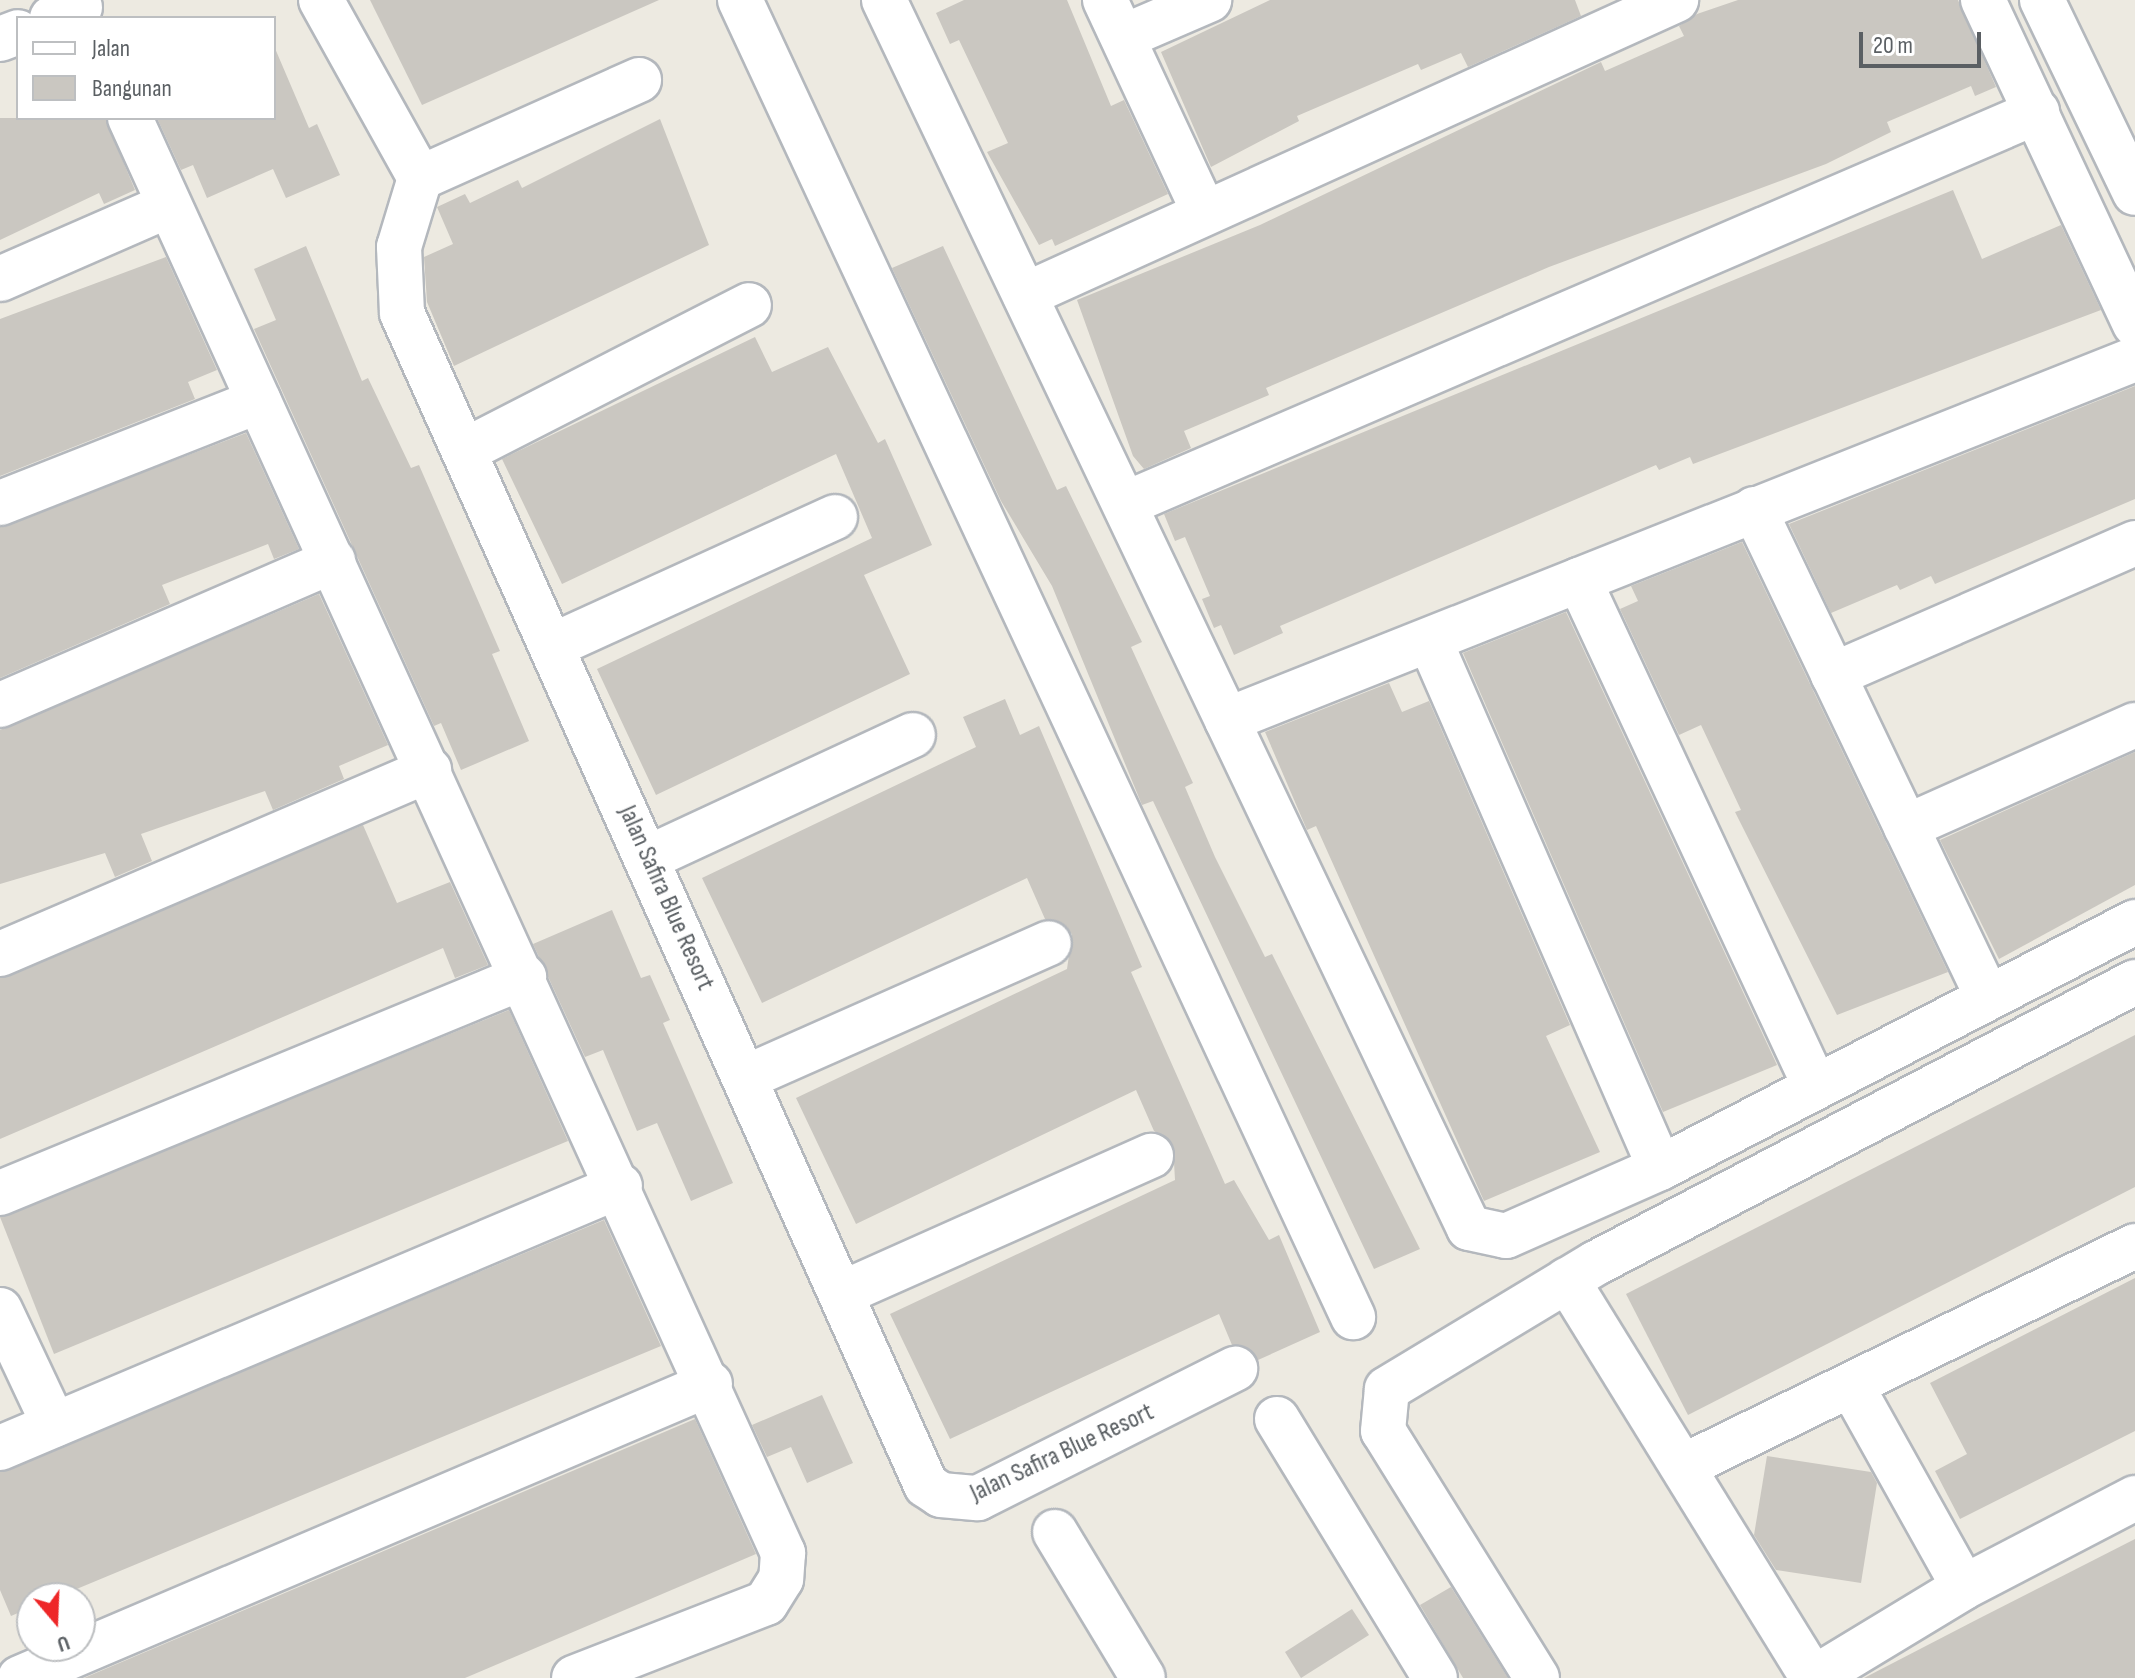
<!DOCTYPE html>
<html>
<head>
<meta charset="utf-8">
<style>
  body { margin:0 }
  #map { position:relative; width:2135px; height:1678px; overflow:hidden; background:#edeae1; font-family:"Sofia Sans Condensed",sans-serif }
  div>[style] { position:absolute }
  .building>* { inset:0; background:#cac7c1 }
  .roads { filter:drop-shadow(2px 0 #b4b8bd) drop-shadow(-2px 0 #b4b8bd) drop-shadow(0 2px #b4b8bd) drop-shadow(0 -2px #b4b8bd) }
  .minor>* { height:44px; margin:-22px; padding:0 22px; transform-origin:22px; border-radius:22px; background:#fff }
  span { translate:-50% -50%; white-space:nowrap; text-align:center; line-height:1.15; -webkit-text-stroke:7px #fff; paint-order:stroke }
  .street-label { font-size:26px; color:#5a5f63 }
  .legend { position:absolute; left:16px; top:16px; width:260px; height:104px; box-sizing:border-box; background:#fff; border:2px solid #bdbfc1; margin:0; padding:10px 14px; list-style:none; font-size:24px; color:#5a5f63 }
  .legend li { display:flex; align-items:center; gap:16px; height:40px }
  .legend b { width:40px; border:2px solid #bdbfc1 }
  .north { position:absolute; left:16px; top:1582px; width:80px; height:80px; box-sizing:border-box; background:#fff; border:2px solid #bdbfc1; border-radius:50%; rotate:161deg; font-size:22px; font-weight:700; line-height:32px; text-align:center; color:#5a5f63 }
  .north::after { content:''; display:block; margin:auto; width:28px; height:36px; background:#ee2728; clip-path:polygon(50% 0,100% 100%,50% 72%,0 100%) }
  .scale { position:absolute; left:1859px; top:32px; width:122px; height:36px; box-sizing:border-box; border:4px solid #5a5f63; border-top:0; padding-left:10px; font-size:24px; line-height:28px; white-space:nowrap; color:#5a5f63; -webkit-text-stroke:6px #fff; paint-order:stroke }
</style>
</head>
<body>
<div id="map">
  <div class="building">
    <div style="clip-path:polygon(370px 0,659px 0,422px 105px)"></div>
    <div style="clip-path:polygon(964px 0,1067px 0,1111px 106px,1124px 100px,1168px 194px,1055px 246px,1052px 239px,1039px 245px,987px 152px,1008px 143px,959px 40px,950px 44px,936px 13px)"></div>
    <div style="clip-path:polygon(1270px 0,1575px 0,1581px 16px,1468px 67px,1461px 53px,1421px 70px,1418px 64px,1297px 116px,1299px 121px,1211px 167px,1161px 52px)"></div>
    <div style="clip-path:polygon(1738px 0,1958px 0,1996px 87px,1975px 96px,1971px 86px,1887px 122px,1891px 132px,1826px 164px,1549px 267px,1266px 388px,1269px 395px,1184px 431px,1191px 448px,1144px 469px,1133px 456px,1077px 300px,1260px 225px,1601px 62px,1605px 71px,1684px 36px,1679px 26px,1697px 14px)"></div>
    <div style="clip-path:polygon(274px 46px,309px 128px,317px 124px,340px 175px,286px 198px,273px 169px,207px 198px,193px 165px,181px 170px,157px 118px,274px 118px)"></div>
    <div style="clip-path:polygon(0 118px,105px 118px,135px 190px,104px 204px,99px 193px,0 240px)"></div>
    <div style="clip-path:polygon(660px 119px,709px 245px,454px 366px,427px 302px,424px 257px,453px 244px,437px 207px,465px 194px,470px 203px,518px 180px,522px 188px)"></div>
    <div style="clip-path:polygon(1953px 190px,1982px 259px,2061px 225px,2101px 310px,1693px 464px,1690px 457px,1659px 470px,1656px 465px,1280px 626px,1283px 633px,1234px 655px,1221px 625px,1214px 628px,1202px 599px,1210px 596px,1185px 537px,1175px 541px,1164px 514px)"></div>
    <div style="clip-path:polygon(306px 246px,362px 381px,368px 378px,411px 468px,419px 465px,500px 651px,492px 654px,529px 741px,461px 770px,441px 723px,434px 726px,254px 329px,276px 320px,254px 269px)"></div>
    <div style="clip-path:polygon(943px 246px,1057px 490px,1066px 486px,1142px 642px,1131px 647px,1193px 783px,1185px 787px,1215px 857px,1265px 957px,1272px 954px,1420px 1249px,1374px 1269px,1153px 801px,1142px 805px,1052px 586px,1001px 501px,892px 268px)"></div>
    <div style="clip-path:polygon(166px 257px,217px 370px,188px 382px,195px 399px,0 476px,0 319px)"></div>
    <div style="clip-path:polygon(755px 337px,772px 372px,828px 347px,878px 443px,885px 439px,932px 545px,864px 575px,910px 674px,656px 795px,597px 669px,872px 538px,836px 454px,562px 584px,502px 459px)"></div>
    <div style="clip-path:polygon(2135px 386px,2135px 499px,1935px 584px,1931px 576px,1900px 590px,1897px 585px,1831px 613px,1789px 524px)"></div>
    <div style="clip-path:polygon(246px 433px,299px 549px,274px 559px,268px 544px,162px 585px,170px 604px,0 678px,0 527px)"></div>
    <div style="clip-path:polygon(1742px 542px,1948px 972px,1837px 1015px,1735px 812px,1741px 810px,1701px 725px,1679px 735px,1620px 609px,1638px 601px,1631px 586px)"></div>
    <div style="clip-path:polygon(319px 594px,388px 745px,339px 766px,344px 779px,273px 810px,265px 791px,141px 834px,152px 861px,115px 877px,105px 853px,0 884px,0 730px)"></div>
    <div style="clip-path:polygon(1566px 612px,1777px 1065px,1663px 1112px,1463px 653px)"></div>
    <div style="clip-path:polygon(1389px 683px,1402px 712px,1429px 701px,1570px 1025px,1546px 1036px,1600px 1152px,1484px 1201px,1316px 826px,1307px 830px,1265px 732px)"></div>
    <div style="clip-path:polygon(1005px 699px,1020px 735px,1039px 726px,1142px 967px,1131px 972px,1225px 1184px,1234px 1180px,1269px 1240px,1279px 1235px,1320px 1332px,1258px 1360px,1232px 1345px,1219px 1314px,950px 1439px,890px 1314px,1175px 1180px,1173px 1145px,1154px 1131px,1136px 1090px,856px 1224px,796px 1098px,1067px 969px,1072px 934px,1045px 919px,1027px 878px,762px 1003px,702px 878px,976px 747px,963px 717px)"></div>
    <div style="clip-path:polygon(2135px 752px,2135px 885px,1999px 959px,1940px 840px)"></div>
    <div style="clip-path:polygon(363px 825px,397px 903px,450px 882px,488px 965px,455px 978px,443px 948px,0 1139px,0 978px)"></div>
    <div style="clip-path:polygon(612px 910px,641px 978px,650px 975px,670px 1020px,663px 1023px,733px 1183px,691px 1201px,657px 1123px,637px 1131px,603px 1050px,585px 1057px,533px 944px)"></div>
    <div style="clip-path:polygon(509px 1010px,568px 1141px,54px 1354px,0 1217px)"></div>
    <div style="clip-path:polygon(2135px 1035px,2135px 1187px,1688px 1415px,1626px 1294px)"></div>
    <div style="clip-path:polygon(604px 1220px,661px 1346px,55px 1598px,32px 1598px,32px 1607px,11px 1616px,0 1590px,0 1472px)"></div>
    <div style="clip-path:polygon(2135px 1278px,2135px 1431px,1960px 1519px,1935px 1471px,1967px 1454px,1930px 1383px)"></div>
    <div style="clip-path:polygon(822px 1395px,853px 1463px,807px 1483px,791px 1447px,767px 1457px,752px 1425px)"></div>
    <div style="clip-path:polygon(695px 1419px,756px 1554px,505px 1661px,465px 1678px,84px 1678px)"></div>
    <div style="clip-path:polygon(1767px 1456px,1871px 1472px,1877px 1483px,1861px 1583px,1776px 1570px,1754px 1535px)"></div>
    <div style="clip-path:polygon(2135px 1539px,2135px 1678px,1864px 1678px,1978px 1619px)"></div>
    <div style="clip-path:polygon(1451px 1587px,1508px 1678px,1463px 1678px,1420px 1605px)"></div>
    <div style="clip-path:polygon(1352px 1609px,1369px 1635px,1301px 1678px,1285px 1652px)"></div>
  </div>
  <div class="roads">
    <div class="minor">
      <div style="left:321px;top:0;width:204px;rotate:60.9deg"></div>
      <div style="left:420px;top:178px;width:72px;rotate:106.9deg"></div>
      <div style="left:399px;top:247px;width:66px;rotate:87.4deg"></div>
      <div style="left:402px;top:313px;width:1284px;rotate:65.91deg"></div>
      <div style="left:926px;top:1485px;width:18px;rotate:34deg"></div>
      <div style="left:941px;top:1495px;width:37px;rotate:5deg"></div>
      <div style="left:978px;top:1498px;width:288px;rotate:-26.7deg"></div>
      <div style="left:740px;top:0;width:1453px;rotate:65.04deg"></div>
      <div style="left:884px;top:0;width:1360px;rotate:64.53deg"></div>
      <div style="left:1469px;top:1228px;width:38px;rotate:12deg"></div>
      <div style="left:1506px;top:1236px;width:168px;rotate:-23.8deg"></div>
      <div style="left:1660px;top:1168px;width:535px;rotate:-27.38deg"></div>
      <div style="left:1105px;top:0;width:232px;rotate:65deg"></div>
      <div style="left:1983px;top:0;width:358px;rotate:64.9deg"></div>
      <div style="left:2042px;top:0;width:214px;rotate:64.3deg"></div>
      <div style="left:52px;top:18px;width:30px;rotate:-21deg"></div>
      <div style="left:1123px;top:37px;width:94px;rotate:-23.3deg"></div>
      <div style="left:0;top:39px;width:19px;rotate:-21deg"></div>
      <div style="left:130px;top:118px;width:1577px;rotate:65.53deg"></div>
      <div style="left:783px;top:1553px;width:26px;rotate:94deg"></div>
      <div style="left:781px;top:1579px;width:28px;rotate:122deg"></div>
      <div style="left:766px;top:1603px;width:206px;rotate:158.7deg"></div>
      <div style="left:420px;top:178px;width:240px;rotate:-24.1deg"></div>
      <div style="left:0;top:279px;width:184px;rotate:-23.6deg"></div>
      <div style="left:1025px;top:295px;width:715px;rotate:-24.38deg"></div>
      <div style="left:464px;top:451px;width:320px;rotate:-27.1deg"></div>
      <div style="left:0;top:503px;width:278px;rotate:-21.5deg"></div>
      <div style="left:1125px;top:504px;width:993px;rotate:-23.26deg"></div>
      <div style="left:1754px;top:509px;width:542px;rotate:64.43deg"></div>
      <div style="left:1579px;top:580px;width:558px;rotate:65deg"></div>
      <div style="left:1430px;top:641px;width:575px;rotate:66.42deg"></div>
      <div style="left:552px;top:646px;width:311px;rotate:-24.5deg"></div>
      <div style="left:1833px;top:675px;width:330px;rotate:-23.6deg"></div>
      <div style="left:0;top:705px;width:363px;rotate:-23.4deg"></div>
      <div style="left:1227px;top:720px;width:977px;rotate:-21.68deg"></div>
      <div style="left:1906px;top:827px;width:251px;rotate:-24deg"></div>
      <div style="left:648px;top:858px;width:292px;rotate:-24.9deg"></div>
      <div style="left:0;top:954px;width:467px;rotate:-23.2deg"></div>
      <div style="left:747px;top:1077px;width:330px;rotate:-23.9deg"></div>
      <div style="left:0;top:1193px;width:567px;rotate:-22.4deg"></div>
      <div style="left:1567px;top:1280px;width:468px;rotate:58.3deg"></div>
      <div style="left:845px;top:1292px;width:335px;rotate:-24deg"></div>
      <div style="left:0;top:1310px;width:127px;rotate:64.8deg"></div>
      <div style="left:1851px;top:1385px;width:231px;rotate:60.8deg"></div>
      <div style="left:1277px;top:1419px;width:303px;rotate:58.6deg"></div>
      <div style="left:0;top:1448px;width:673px;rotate:-22.91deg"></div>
      <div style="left:1684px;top:1466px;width:502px;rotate:-26deg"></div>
      <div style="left:1055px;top:1532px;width:170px;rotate:58.9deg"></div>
      <div style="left:20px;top:1678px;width:750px;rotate:-23.08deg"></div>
      <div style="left:1537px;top:1678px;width:291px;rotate:-121.9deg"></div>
      <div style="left:1383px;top:1431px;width:42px;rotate:-84.6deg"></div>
      <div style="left:1387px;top:1389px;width:244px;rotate:-31.1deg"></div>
      <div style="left:1596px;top:1263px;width:608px;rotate:-27.53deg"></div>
      <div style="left:1814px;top:1678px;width:175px;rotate:-31.2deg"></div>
      <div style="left:1964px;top:1587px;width:193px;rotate:-27.5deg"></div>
    </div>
  </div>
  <div class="street-label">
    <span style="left:666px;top:898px;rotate:66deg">Jalan Safira Blue Resort</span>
    <span style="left:1062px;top:1453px;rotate:-25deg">Jalan Safira Blue Resort</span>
  </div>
  <ul class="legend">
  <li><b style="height:10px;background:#fff"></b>Jalan</li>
  <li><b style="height:22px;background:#cac7c1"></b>Bangunan</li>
  </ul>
  <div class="north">U</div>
  <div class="scale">20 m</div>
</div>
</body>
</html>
